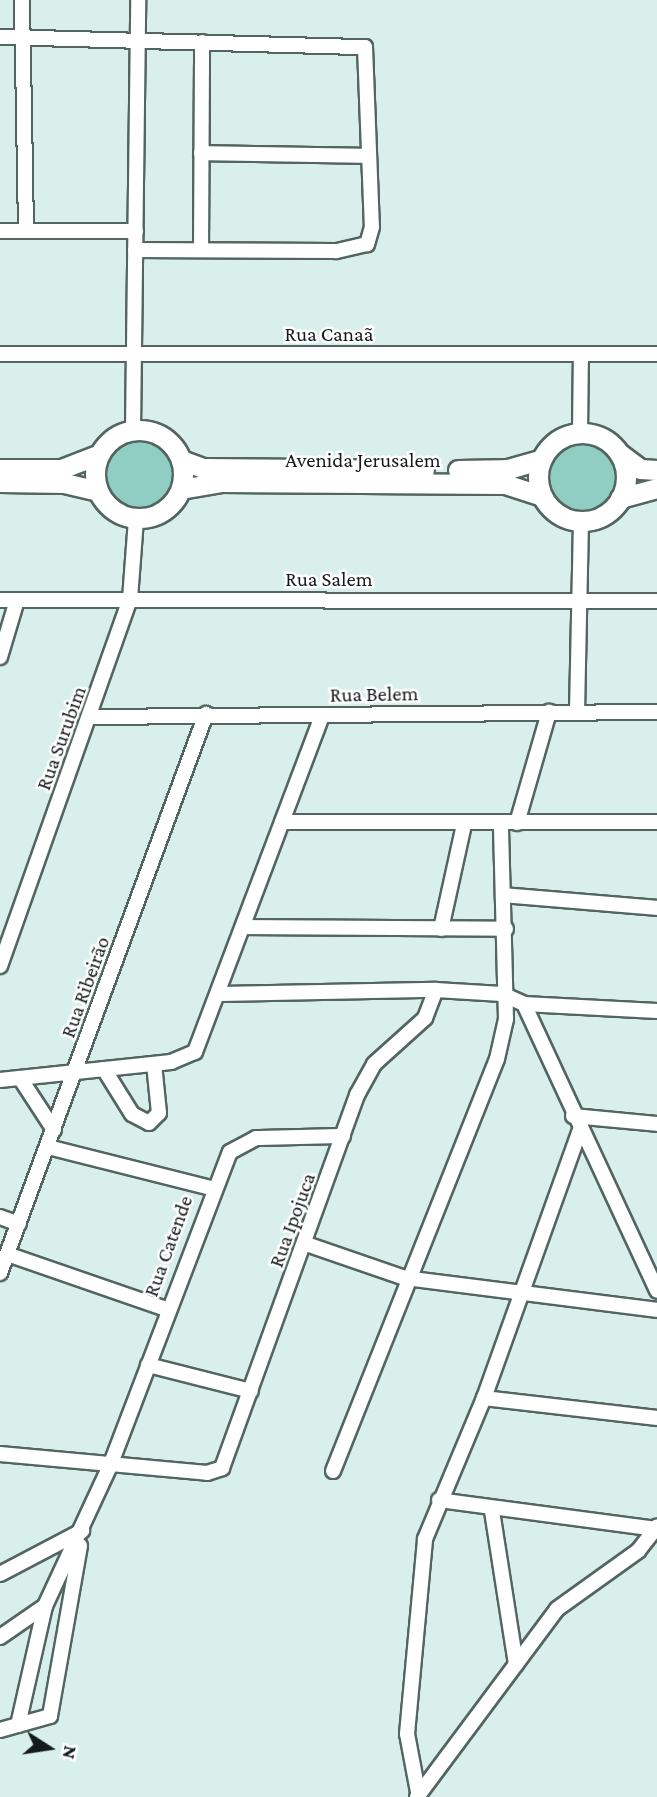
<!DOCTYPE html>
<html>
<head>
<meta charset="utf-8">
<style>
  body { margin:0 }
  #map { position:relative; width:657px; height:1797px; overflow:hidden; background:#d9efeb; font-family:"Crimson Pro",serif }
  div>[style] { position:absolute }
  .green>* { inset:0; background:#90cec4 }
  .round { border-radius:50% }
  .roads { filter:drop-shadow(2px 0 #526561) drop-shadow(-2px 0 #526561) drop-shadow(0 2px #526561) drop-shadow(0 -2px #526561) }
  .street>* { height:14px; margin:-7px; padding:0 7px; transform-origin:7px; border-radius:7px; background:#fff }
  .secondary>* { height:19px; margin:-9.5px; padding:0 9.5px; transform-origin:9.5px; border-radius:9.5px; background:#fff }
  .secondary>.ring { margin:-9.5px; padding:0; box-sizing:content-box; background:none; border:19px solid #fff; border-radius:50% }
  span { translate:-50% -50%; white-space:nowrap; text-align:center; line-height:1.15; -webkit-text-stroke:5px #fff; paint-order:stroke }
  .street-label { font-size:21px; color:#141c1b }
  .north { position:absolute; left:14px; top:1713px; width:70px; height:70px; -webkit-text-stroke:5px #fff; paint-order:stroke; rotate:102deg; font-size:19px; font-weight:700; line-height:28px; text-align:center; color:#141c1b }
  .north::after { content:''; display:block; margin:auto; width:24px; height:32px; background:#141c1b; clip-path:polygon(50% 0,100% 100%,50% 72%,0 100%) }
</style>
</head>
<body>
<div id="map">
  <div class="green">
    <div class="round" style="left:104px;top:436px;width:74px;height:74px"></div>
    <div class="round" style="left:549px;top:438px;width:74px;height:74px"></div>
  </div>
  <div class="roads">
    <div class="street">
      <div style="left:22px;top:0;width:231px;rotate:89deg"></div>
      <div style="left:0;top:37px;width:365px;rotate:1.6deg"></div>
      <div style="left:365px;top:47px;width:180px;rotate:87.8deg"></div>
      <div style="left:372px;top:227px;width:18px;rotate:106deg"></div>
      <div style="left:367px;top:244px;width:32px;rotate:167deg"></div>
      <div style="left:336px;top:251px;width:201px;rotate:-179.7deg"></div>
      <div style="left:201px;top:153px;width:168px;rotate:1deg"></div>
      <div style="left:0;top:231px;width:136px"></div>
      <div style="left:201px;top:250px;width:208px;rotate:-89.7deg"></div>
      <div style="left:0;top:354px;width:657px"></div>
      <div style="left:133px;top:430px;width:430px;rotate:-89.3deg"></div>
      <div style="left:580px;top:432px;width:77px;rotate:-89.3deg"></div>
      <div style="left:0;top:600px;width:657px;rotate:0.09deg"></div>
      <div style="left:0;top:657px;width:59px;rotate:-73.4deg"></div>
      <div style="left:577px;top:712px;width:190px;rotate:-88.8deg"></div>
      <div style="left:92px;top:717px;width:565px;rotate:-0.51deg"></div>
      <div style="left:282px;top:822px;width:375px"></div>
      <div style="left:517px;top:823px;width:116px;rotate:-73.9deg"></div>
      <div style="left:503px;top:895px;width:155px;rotate:4.8deg"></div>
      <div style="left:245px;top:927px;width:261px;rotate:0.4deg"></div>
      <div style="left:441px;top:929px;width:107px;rotate:-77.6deg"></div>
      <div style="left:0;top:966px;width:389px;rotate:-70.5deg"></div>
      <div style="left:130px;top:599px;width:80px;rotate:-85.7deg"></div>
      <div style="left:220px;top:994px;width:216px;rotate:-1.1deg"></div>
      <div style="left:436px;top:990px;width:66px;rotate:3.5deg"></div>
      <div style="left:502px;top:994px;width:24px;rotate:24deg"></div>
      <div style="left:524px;top:1004px;width:133px;rotate:3deg"></div>
      <div style="left:524px;top:1004px;width:316px;rotate:65.1deg"></div>
      <div style="left:104px;top:1069px;width:53px;rotate:58.1deg"></div>
      <div style="left:132px;top:1114px;width:19px;rotate:28deg"></div>
      <div style="left:149px;top:1123px;width:14px;rotate:-45deg"></div>
      <div style="left:159px;top:1113px;width:49px;rotate:-95.8deg"></div>
      <div style="left:20px;top:1078px;width:62px;rotate:56.8deg"></div>
      <div style="left:0;top:1080px;width:172px;rotate:-6deg"></div>
      <div style="left:171px;top:1062px;width:26px;rotate:-23deg"></div>
      <div style="left:195px;top:1052px;width:359px;rotate:-69.3deg"></div>
      <div style="left:573px;top:1116px;width:84px;rotate:5.4deg"></div>
      <div style="left:48px;top:1147px;width:168px;rotate:14.1deg"></div>
      <div style="left:0;top:1217px;width:20px;rotate:20deg"></div>
      <div style="left:306px;top:1244px;width:105px;rotate:19deg"></div>
      <div style="left:405px;top:1278px;width:254px;rotate:7.2deg"></div>
      <div style="left:7px;top:1254px;width:168px;rotate:19.1deg"></div>
      <div style="left:0;top:1273px;width:596px;rotate:-69.77deg"></div>
      <div style="left:148px;top:1365px;width:106px;rotate:14.2deg"></div>
      <div style="left:484px;top:1398px;width:174px;rotate:6.6deg"></div>
      <div style="left:0;top:1454px;width:208px;rotate:5.2deg"></div>
      <div style="left:207px;top:1473px;width:16px;rotate:-18deg"></div>
      <div style="left:222px;top:1468px;width:397px;rotate:-70.1deg"></div>
      <div style="left:357px;top:1095px;width:35px;rotate:-61deg"></div>
      <div style="left:374px;top:1064px;width:69px;rotate:-42deg"></div>
      <div style="left:425px;top:1018px;width:30px;rotate:-69deg"></div>
      <div style="left:333px;top:1471px;width:443px;rotate:-68.3deg"></div>
      <div style="left:497px;top:1059px;width:41px;rotate:-77.3deg"></div>
      <div style="left:506px;top:1019px;width:195px;rotate:-91.5deg"></div>
      <div style="left:439px;top:1500px;width:220px;rotate:7.6deg"></div>
      <div style="left:492px;top:1511px;width:155px;rotate:81.1deg"></div>
      <div style="left:0;top:1574px;width:93px;rotate:-27.7deg"></div>
      <div style="left:0;top:1637px;width:55px;rotate:-34.6deg"></div>
      <div style="left:18px;top:1725px;width:122px;rotate:-77.2deg"></div>
      <div style="left:45px;top:1606px;width:154px;rotate:-65.1deg"></div>
      <div style="left:110px;top:1466px;width:336px;rotate:-69.1deg"></div>
      <div style="left:230px;top:1152px;width:30px;rotate:-28deg"></div>
      <div style="left:256px;top:1138px;width:87px;rotate:-1.3deg"></div>
      <div style="left:0;top:1730px;width:52px;rotate:-15.6deg"></div>
      <div style="left:50px;top:1716px;width:173px;rotate:-80deg"></div>
      <div style="left:418px;top:1792px;width:59px;rotate:-100.7deg"></div>
      <div style="left:407px;top:1734px;width:196px;rotate:-84.7deg"></div>
      <div style="left:425px;top:1539px;width:153px;rotate:-67.3deg"></div>
      <div style="left:484px;top:1398px;width:285px;rotate:-70.3deg"></div>
      <div style="left:417px;top:1797px;width:234px;rotate:-53.3deg"></div>
      <div style="left:557px;top:1609px;width:100px;rotate:-35.6deg"></div>
      <div style="left:638px;top:1551px;width:31px;rotate:-52deg"></div>
    </div>
    <div class="secondary">
      <div class="ring" style="left:95px;top:430px;width:69px;height:69px"></div>
      <div class="ring" style="left:538px;top:433px;width:69px;height:69px"></div>
      <div style="left:619px;top:453px;width:26px;rotate:37deg"></div>
      <div style="left:640px;top:469px;width:17px;rotate:3deg"></div>
      <div style="left:181px;top:460px;width:23px;rotate:20deg"></div>
      <div style="left:203px;top:468px;width:221px;rotate:0.5deg"></div>
      <div style="left:0;top:469px;width:61px"></div>
      <div style="left:61px;top:469px;width:40px;rotate:-21deg"></div>
      <div style="left:458px;top:470px;width:50px;rotate:-1.1deg"></div>
      <div style="left:508px;top:469px;width:35px;rotate:-16deg"></div>
      <div style="left:0;top:482px;width:64px;rotate:0.9deg"></div>
      <div style="left:64px;top:483px;width:35px;rotate:13deg"></div>
      <div style="left:181px;top:489px;width:40px;rotate:-10deg"></div>
      <div style="left:220px;top:482px;width:285px;rotate:0.4deg"></div>
      <div style="left:505px;top:484px;width:39px;rotate:18deg"></div>
      <div style="left:620px;top:498px;width:38px;rotate:-15deg"></div>
    </div>
  </div>
  <div class="street-label">
    <span style="left:329px;top:334px">Rua Canaã</span>
    <span style="left:363px;top:460px">Avenida Jerusalem</span>
    <span style="left:329px;top:579px">Rua Salem</span>
    <span style="left:374px;top:694px;rotate:-1deg">Rua Belem</span>
    <span style="left:61px;top:738px;rotate:-70deg">Rua Surubim</span>
    <span style="left:85px;top:987px;rotate:-70deg">Rua Ribeirão</span>
    <span style="left:292px;top:1220px;rotate:-70deg">Rua Ipojuca</span>
    <span style="left:168px;top:1246px;rotate:-70deg">Rua Catende</span>
  </div>
  <div class="north">N</div>
</div>
</body>
</html>
